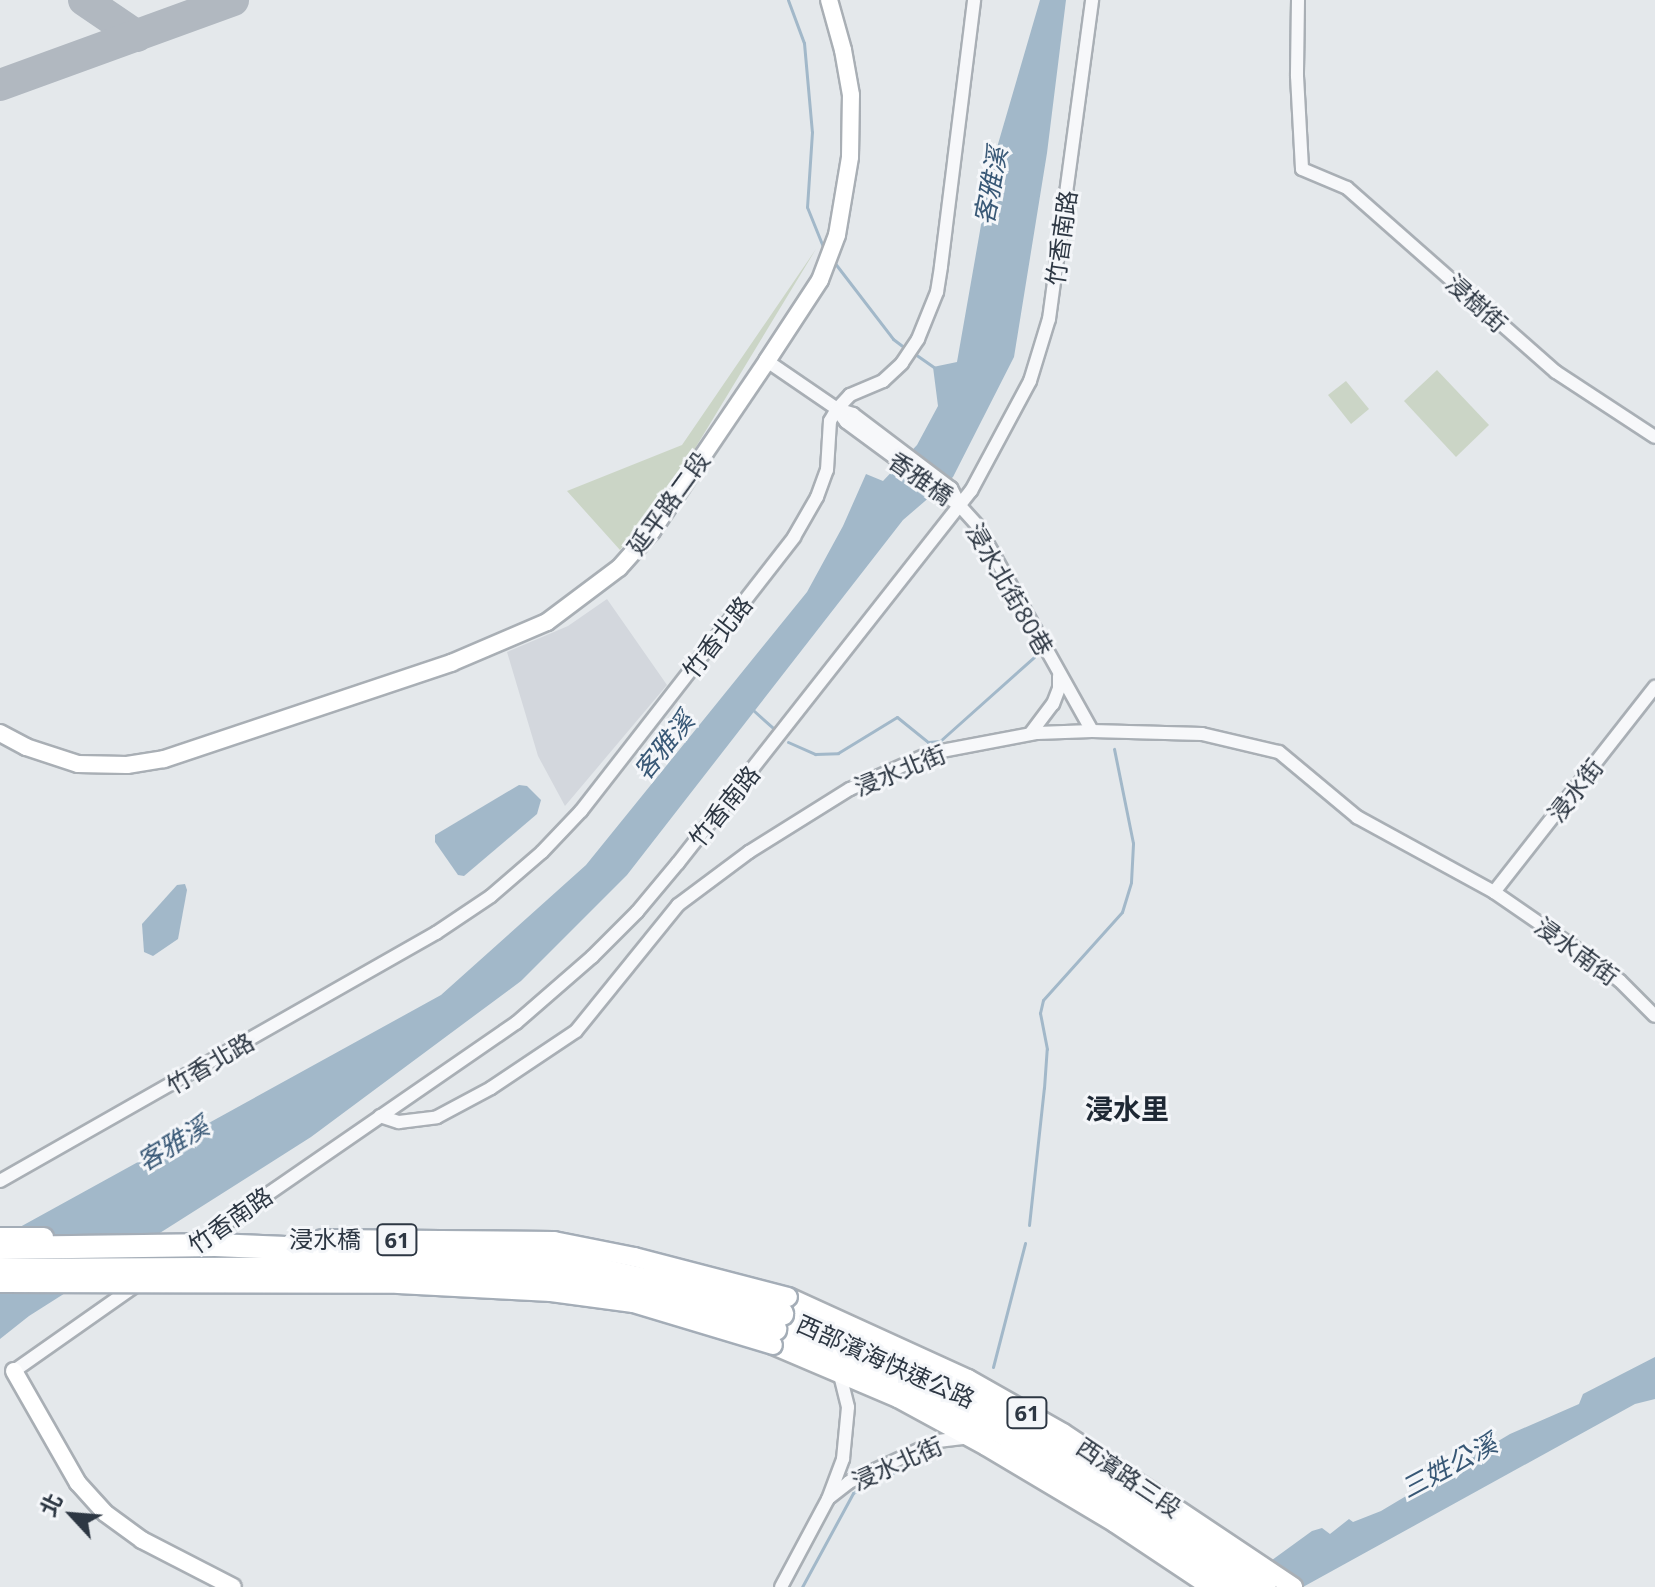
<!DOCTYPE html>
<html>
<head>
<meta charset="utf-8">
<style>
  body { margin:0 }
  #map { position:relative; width:1655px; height:1587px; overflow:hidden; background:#e4e8eb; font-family:"Open Sans","Noto Sans TC",sans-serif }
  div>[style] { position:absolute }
  .built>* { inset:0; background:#d3d7dd }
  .green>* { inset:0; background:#cbd5c6 }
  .water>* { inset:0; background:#a2b8c9 }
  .stream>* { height:3px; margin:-1.5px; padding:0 1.5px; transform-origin:1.5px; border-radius:1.5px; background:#a2b8c9 }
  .taxiway>* { height:32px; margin:-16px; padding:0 16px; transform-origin:16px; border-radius:16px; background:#b1b8c0 }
  .roads { filter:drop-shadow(2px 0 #a9afb5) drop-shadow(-2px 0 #a9afb5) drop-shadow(0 2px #a9afb5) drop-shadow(0 -2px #a9afb5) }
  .street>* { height:12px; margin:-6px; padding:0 6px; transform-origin:6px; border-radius:6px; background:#f7f8fa }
  .secondary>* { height:16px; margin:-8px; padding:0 8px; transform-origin:8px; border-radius:8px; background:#fff }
  .primary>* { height:18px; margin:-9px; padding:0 9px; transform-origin:9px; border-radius:9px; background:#fff }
  .highway>* { height:22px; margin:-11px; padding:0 11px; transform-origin:11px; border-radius:11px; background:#fff }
  .bridges { filter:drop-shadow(2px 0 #a4adb7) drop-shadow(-2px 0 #a4adb7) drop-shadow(0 2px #a4adb7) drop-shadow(0 -2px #a4adb7) }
  .primary-bridge>* { height:18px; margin:-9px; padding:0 9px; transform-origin:9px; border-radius:9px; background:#fff }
  .highway-bridge>* { height:22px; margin:-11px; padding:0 11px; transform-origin:11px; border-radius:11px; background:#fff }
  span { translate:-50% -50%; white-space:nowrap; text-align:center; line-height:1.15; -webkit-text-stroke:6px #f4f6f9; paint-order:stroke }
  .shield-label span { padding:2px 6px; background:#f4f6f9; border:2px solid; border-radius:6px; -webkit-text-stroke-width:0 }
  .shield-label { font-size:22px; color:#2d3743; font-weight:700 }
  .street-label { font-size:24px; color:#2d3743 }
  .water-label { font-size:26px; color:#385876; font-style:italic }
  .quarter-label { font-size:28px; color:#1e2834; font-weight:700 }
  .north { position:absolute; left:32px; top:1475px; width:80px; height:80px; -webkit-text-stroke:6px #f4f6f9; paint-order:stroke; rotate:296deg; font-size:22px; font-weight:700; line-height:32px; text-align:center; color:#2d3743 }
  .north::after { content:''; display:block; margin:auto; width:28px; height:36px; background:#2d3743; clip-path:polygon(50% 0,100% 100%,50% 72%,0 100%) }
</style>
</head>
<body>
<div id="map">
  <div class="built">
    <div style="clip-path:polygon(607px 599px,667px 685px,565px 806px,538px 756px,507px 652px,568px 626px)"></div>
  </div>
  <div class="green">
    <div style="clip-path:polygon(816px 249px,688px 460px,620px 550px,567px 491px,682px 445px)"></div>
    <div style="clip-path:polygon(1437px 370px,1489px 425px,1456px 457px,1404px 401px)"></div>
    <div style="clip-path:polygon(1346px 381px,1369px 409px,1351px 424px,1328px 395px)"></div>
  </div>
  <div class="water">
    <div style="clip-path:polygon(1040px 0,1066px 0,1047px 153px,1014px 357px,953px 477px,903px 520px,627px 875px,521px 981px,311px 1137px,29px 1316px,0 1339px,0 1238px,441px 995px,586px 865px,807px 592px,843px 526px,866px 474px,883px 481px,917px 445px,938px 406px,933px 367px,957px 362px,991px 168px)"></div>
    <div style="clip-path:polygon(519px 785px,527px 786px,541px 800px,537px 814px,464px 876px,458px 875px,435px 842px,435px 835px)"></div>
    <div style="clip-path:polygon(185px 884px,187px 890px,178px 939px,153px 956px,144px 952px,142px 924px,177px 885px)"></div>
    <div style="clip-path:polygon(1655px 1357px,1655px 1399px,1635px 1404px,1303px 1587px,1235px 1587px,1312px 1531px,1322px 1528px,1330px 1534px,1349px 1519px,1353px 1522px,1381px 1511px,1510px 1434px,1579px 1404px,1583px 1394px)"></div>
  </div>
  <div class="stream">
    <div style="left:788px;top:0;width:46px;rotate:69.6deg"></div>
    <div style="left:804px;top:43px;width:89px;rotate:84.9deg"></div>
    <div style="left:812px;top:132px;width:75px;rotate:93.8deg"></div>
    <div style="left:807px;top:207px;width:45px;rotate:68deg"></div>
    <div style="left:834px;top:262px;width:97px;rotate:52.5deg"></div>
    <div style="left:893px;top:339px;width:15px;rotate:37deg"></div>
    <div style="left:915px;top:354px;width:24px;rotate:35deg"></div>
    <div style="left:753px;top:710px;width:28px;rotate:42deg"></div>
    <div style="left:788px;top:742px;width:30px;rotate:24deg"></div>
    <div style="left:815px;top:754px;width:23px;rotate:-2deg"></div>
    <div style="left:838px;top:753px;width:69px;rotate:-31.4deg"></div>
    <div style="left:897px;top:717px;width:40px;rotate:39deg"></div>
    <div style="left:928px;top:742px;width:12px;rotate:-5deg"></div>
    <div style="left:940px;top:741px;width:126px;rotate:-41.8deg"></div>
    <div style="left:1029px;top:1225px;width:138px;rotate:-83.8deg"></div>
    <div style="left:1044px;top:1088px;width:39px;rotate:-86deg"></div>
    <div style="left:1047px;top:1049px;width:37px;rotate:-101deg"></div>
    <div style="left:1040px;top:1013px;width:13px;rotate:-77deg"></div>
    <div style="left:1043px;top:1000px;width:118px;rotate:-48.1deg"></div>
    <div style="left:1122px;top:912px;width:31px;rotate:-73deg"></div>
    <div style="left:1131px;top:882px;width:39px;rotate:-87deg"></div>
    <div style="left:1133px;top:843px;width:96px;rotate:-101.4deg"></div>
    <div style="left:993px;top:1367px;width:128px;rotate:-75.5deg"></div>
    <div style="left:802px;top:1587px;width:107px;rotate:-61.5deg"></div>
    <div style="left:853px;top:1493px;width:95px;rotate:-26.8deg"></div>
  </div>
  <div class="taxiway">
    <div style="left:84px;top:0;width:64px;rotate:34.2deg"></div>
    <div style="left:0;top:85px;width:248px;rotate:-20deg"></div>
  </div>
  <div class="roads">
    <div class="street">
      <div style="left:1298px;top:0;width:76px;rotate:90.8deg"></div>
      <div style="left:1297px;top:76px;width:93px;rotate:86.9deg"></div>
      <div style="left:1302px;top:169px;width:49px;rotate:22.9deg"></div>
      <div style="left:1347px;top:188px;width:278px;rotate:41.4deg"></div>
      <div style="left:1556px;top:372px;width:118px;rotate:33.3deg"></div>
      <div style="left:767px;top:361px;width:85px;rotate:34.4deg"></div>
      <div style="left:837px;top:409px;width:17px;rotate:17deg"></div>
      <div style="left:853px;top:414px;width:123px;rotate:37.1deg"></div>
      <div style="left:951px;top:488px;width:20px;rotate:63deg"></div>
      <div style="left:960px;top:506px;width:25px;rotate:48deg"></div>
      <div style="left:977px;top:525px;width:236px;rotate:60.8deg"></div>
      <div style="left:837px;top:410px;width:15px;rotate:53deg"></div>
      <div style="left:846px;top:422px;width:142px;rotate:36.4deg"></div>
      <div style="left:1030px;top:734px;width:38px;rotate:-53deg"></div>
      <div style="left:1053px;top:704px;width:17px;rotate:-69deg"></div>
      <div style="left:1059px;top:688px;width:12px;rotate:-90deg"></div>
      <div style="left:1494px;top:892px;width:261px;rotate:-51.9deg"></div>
      <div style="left:380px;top:1116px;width:20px;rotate:18deg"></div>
      <div style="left:399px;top:1122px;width:38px;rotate:-7deg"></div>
      <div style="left:437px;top:1117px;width:61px;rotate:-28.2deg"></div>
      <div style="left:491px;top:1088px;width:102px;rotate:-33.8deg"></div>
      <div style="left:576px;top:1031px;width:162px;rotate:-51deg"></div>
      <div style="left:678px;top:905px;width:89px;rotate:-36.7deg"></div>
      <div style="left:749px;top:852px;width:119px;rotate:-32deg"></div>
      <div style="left:850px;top:789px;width:89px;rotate:-24deg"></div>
      <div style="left:931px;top:753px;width:108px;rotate:-10.7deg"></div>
      <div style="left:1037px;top:733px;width:55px;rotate:-2.1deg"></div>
      <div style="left:1092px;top:731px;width:110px;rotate:1.6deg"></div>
      <div style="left:1202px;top:734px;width:79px;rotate:13.2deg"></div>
      <div style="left:1279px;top:752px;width:102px;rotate:39.8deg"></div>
      <div style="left:1357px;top:817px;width:156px;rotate:28.7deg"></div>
      <div style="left:1494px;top:892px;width:102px;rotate:34.6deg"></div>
      <div style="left:1578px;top:950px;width:52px;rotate:36.4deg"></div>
      <div style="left:1620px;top:981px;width:49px;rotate:45deg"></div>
      <div style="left:0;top:1181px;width:502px;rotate:-29.63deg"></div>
      <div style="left:436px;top:933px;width:66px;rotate:-33.9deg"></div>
      <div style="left:491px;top:896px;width:67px;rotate:-40.8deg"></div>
      <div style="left:542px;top:852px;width:57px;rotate:-46.4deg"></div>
      <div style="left:581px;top:811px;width:347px;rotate:-52.1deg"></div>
      <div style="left:794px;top:537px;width:46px;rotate:-60.1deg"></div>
      <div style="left:817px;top:497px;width:29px;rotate:-70deg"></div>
      <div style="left:827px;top:470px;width:49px;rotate:-86.5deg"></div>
      <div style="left:830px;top:421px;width:14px;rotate:-60deg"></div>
      <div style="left:837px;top:409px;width:19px;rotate:-47deg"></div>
      <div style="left:850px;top:395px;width:36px;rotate:-23deg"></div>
      <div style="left:883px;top:381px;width:26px;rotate:-43deg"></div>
      <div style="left:902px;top:363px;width:29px;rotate:-56deg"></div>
      <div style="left:918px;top:339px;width:51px;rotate:-68deg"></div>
      <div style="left:937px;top:292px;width:26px;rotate:-81deg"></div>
      <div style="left:941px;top:266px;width:268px;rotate:-82.9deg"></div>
      <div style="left:197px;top:1243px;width:388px;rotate:-34.6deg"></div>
      <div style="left:516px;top:1023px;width:101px;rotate:-41deg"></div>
      <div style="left:592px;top:957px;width:64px;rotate:-45deg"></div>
      <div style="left:637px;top:912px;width:64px;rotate:-50.1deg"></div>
      <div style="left:678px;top:863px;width:474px;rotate:-51.8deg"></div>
      <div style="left:971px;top:491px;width:125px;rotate:-61.8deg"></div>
      <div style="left:1030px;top:381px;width:65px;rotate:-73deg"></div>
      <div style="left:1049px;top:319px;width:322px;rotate:-82.3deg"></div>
      <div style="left:14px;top:1371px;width:153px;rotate:-35.1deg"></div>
      <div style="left:830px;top:1497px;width:24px;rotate:-38deg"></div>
      <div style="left:849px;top:1482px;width:98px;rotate:-24.7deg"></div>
      <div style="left:938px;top:1441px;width:31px;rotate:-7deg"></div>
      <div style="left:781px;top:1587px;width:100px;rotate:-61.9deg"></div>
      <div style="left:828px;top:1499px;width:43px;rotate:-69.4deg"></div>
      <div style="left:843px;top:1459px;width:52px;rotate:-84.5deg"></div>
      <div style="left:848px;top:1407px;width:34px;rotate:-104deg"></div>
    </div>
    <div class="secondary">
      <div style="left:0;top:733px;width:30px;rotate:28deg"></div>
      <div style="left:26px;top:747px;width:55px;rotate:18.1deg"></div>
      <div style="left:78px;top:764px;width:49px;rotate:1.2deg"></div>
      <div style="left:127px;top:765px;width:37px;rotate:-9deg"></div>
      <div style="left:164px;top:759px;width:303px;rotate:-18.5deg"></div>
      <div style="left:451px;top:663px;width:104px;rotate:-23.1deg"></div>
      <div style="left:547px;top:622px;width:90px;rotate:-36.9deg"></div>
      <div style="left:619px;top:568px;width:50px;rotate:-48.3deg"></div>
      <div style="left:652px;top:531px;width:205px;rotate:-55.9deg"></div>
      <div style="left:767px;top:361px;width:97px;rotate:-56.8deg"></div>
      <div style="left:820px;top:280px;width:48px;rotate:-69.3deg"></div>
      <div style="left:837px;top:235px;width:79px;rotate:-80.5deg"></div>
      <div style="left:850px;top:157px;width:62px;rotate:-89.1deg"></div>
      <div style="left:851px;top:95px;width:46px;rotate:-100.1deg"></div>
      <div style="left:843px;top:50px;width:52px;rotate:-105.6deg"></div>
      <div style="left:14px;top:1371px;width:129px;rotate:60.3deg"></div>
      <div style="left:78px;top:1483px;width:40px;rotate:48deg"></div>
      <div style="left:105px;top:1513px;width:46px;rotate:36.1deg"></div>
      <div style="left:142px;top:1540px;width:102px;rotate:27.3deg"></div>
    </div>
    <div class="primary">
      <div style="left:788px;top:1297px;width:198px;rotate:24.5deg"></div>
      <div style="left:968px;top:1379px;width:109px;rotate:29.6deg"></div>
      <div style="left:1063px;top:1433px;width:277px;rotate:33.8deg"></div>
      <div style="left:773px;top:1345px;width:136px;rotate:23deg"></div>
      <div style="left:898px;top:1398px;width:100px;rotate:28.6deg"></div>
      <div style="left:986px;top:1446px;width:150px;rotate:30.8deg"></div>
      <div style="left:1115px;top:1523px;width:115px;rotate:33.7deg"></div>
    </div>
    <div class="highway">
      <div style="left:782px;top:1314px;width:118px;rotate:21.8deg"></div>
      <div style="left:892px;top:1358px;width:128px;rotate:27deg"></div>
      <div style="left:1006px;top:1416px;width:310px;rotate:33.4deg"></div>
      <div style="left:775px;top:1329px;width:248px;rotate:24.5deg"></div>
      <div style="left:1001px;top:1432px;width:282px;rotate:33.4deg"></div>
    </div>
  </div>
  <div class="bridges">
    <div class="primary-bridge">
      <div style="left:0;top:1237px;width:44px"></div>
      <div style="left:322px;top:1239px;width:232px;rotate:0.5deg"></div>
      <div style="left:554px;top:1241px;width:82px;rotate:11.3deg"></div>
      <div style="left:634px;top:1257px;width:159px;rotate:14.6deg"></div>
      <div style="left:0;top:1283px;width:398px;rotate:0.1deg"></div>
      <div style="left:398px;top:1284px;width:153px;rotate:3deg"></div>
      <div style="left:551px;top:1292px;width:83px;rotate:7.6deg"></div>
      <div style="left:633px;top:1303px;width:146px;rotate:16.7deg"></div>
    </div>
    <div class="highway-bridge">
      <div style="left:0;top:1248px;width:215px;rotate:-0.8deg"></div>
      <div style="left:215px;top:1245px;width:336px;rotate:2.4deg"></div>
      <div style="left:551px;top:1259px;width:159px;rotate:12.4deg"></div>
      <div style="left:706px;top:1293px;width:79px;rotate:15.4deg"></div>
      <div style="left:0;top:1270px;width:445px;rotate:-0.3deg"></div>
      <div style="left:445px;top:1268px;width:104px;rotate:4.4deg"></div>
      <div style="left:549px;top:1276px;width:85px;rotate:10.9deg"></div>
      <div style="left:632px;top:1292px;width:148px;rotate:14.5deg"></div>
    </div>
  </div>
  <div class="shield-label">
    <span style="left:397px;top:1240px">61</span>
    <span style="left:1027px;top:1413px">61</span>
  </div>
  <div class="street-label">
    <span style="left:1061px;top:238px;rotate:-82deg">竹香南路</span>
    <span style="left:1477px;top:303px;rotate:42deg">浸樹街</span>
    <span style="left:921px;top:478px;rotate:35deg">香雅橋</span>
    <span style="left:668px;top:503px;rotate:-54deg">延平路二段</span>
    <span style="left:1010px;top:589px;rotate:60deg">浸水北街80巷</span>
    <span style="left:717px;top:637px;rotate:-52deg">竹香北路</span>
    <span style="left:900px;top:770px;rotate:-22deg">浸水北街</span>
    <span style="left:1575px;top:790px;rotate:-52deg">浸水街</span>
    <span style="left:724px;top:806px;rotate:-51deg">竹香南路</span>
    <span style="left:1577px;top:951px;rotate:36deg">浸水南街</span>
    <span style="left:210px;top:1063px;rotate:-30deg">竹香北路</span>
    <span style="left:230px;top:1220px;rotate:-35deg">竹香南路</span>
    <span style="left:325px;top:1239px">浸水橋</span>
    <span style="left:886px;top:1361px;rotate:24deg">西部濱海快速公路</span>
    <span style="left:897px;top:1463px;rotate:-24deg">浸水北街</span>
    <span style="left:1129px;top:1477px;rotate:34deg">西濱路三段</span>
  </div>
  <div class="water-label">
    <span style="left:991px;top:186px;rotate:-79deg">客雅溪</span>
    <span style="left:664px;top:746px;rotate:-51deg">客雅溪</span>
    <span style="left:173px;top:1144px;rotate:-31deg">客雅溪</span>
    <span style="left:1449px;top:1466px;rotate:-28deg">三姓公溪</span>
  </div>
  <div class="quarter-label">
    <span style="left:1127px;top:1108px">浸水里</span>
  </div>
  <div class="north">北</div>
</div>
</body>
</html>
